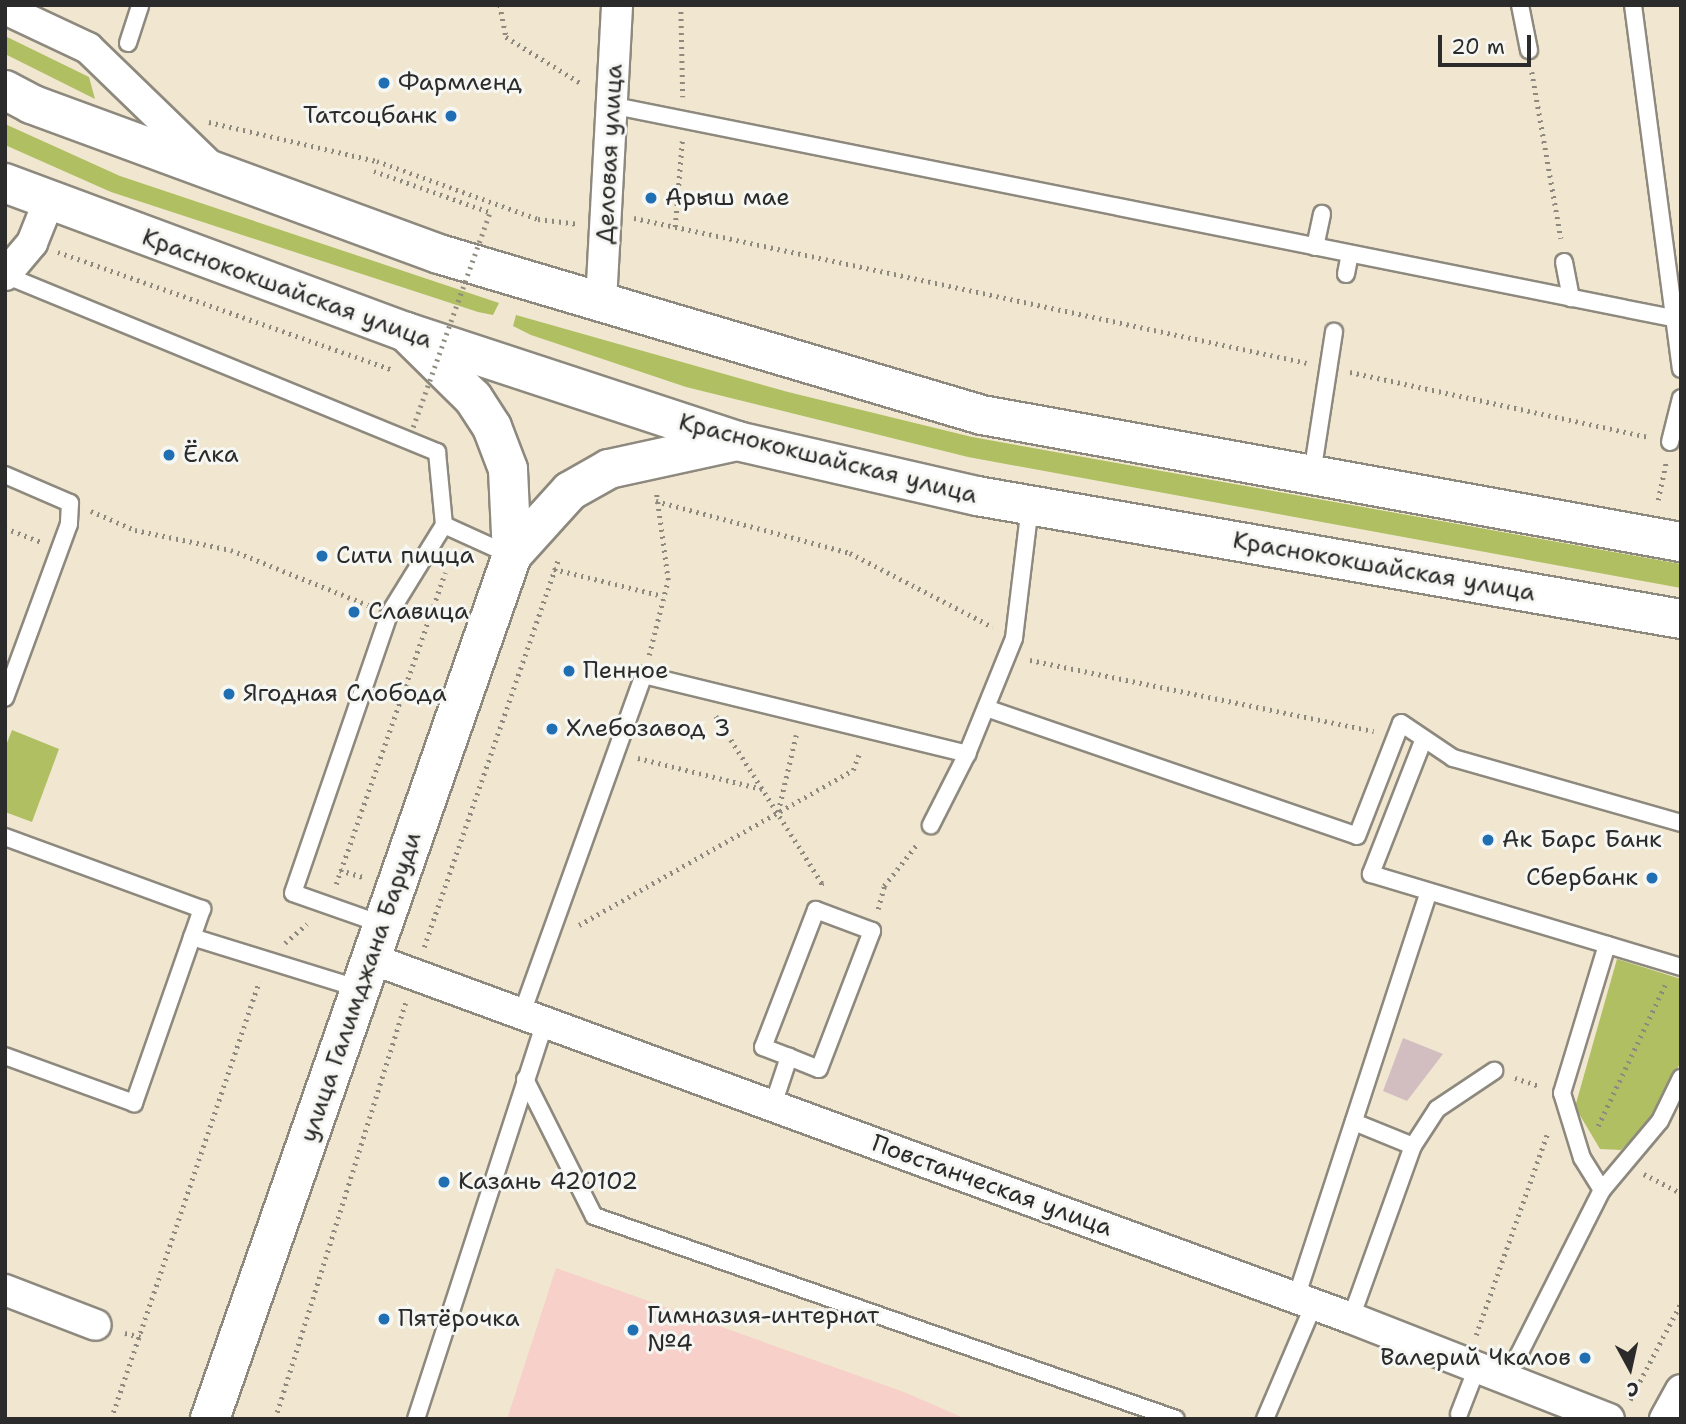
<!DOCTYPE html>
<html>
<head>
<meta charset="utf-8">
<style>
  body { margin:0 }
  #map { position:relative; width:1686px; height:1424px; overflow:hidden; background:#f1e7d0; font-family:"Shantell Sans",sans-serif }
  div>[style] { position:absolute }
  .built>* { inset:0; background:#f7d0c9 }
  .industrial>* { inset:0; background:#d2bec1 }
  .green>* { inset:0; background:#afbf62 }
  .path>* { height:4.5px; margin-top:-2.25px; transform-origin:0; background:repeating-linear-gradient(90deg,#8e897e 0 2px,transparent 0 7px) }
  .roads { filter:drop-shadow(2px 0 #8e897e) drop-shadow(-2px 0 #8e897e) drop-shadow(0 2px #8e897e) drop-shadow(0 -2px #8e897e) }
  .service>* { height:16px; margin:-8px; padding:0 8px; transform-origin:8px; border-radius:8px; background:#fff }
  .minor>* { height:30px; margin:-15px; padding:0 15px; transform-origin:15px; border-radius:15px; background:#fff }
  .tertiary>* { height:38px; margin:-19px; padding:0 19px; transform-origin:19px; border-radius:19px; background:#fff }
  .primary>* { height:38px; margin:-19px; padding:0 19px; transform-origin:19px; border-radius:19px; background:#fff }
  .path-bridge>* { height:4.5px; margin-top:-2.25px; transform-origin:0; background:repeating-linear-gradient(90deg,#8e897e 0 2px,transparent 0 7px) }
  .dots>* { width:19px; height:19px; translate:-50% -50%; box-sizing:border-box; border:4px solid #f6f6f2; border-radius:50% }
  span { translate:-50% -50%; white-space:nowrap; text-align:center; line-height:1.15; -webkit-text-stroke:6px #f6f6f2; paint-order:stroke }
  .poi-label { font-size:24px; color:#2b2b2b }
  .left { translate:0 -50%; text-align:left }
  .right { translate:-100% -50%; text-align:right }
  .street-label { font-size:24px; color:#2b2b2b }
  .frame { position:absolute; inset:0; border:7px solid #2b2b2b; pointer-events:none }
  .north { position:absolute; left:1595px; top:1333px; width:70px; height:70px; -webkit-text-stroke:5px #f6f6f2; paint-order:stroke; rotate:172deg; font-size:19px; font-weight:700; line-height:28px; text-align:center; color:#2b2b2b }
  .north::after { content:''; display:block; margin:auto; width:24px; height:32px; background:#2b2b2b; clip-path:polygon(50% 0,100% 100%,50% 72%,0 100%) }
  .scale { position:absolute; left:1438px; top:35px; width:93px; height:32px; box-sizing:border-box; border:4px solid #2b2b2b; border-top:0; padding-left:9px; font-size:21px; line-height:24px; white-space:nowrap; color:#2b2b2b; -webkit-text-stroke:5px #f6f6f2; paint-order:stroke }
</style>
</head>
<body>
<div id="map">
  <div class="built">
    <div style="clip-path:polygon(556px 1268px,904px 1392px,966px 1419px,507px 1419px)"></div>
  </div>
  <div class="industrial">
    <div style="clip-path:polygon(1403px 1038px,1443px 1054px,1407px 1101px,1383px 1091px)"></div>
  </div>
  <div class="green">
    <div style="clip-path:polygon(5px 36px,89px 77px,95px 99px,5px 54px)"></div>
    <div style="clip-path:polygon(5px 124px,120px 176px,499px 303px,493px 315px,478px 312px,111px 192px,5px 145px)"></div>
    <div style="clip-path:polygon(516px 315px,788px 392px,972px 437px,1681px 564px,1681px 588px,968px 457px,686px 387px,531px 335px,513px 326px)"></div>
    <div style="clip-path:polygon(12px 730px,59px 749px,32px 822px,5px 812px,5px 748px)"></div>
    <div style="clip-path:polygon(1617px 959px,1681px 979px,1681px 1061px,1655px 1116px,1621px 1150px,1600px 1149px,1575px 1107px)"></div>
  </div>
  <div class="path">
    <div style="left:500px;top:5px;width:33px;rotate:79deg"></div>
    <div style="left:506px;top:37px;width:89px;rotate:31.7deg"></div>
    <div style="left:681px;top:5px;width:92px;rotate:88.8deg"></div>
    <div style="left:1532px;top:72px;width:169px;rotate:80.1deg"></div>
    <div style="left:209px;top:122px;width:172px;rotate:13.1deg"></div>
    <div style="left:377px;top:161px;width:171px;rotate:19.8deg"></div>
    <div style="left:538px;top:219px;width:39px;rotate:7deg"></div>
    <div style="left:374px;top:171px;width:123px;rotate:19.5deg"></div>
    <div style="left:634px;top:218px;width:688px;rotate:12.16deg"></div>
    <div style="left:675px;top:227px;width:86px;rotate:-85.3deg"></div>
    <div style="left:58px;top:252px;width:355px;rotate:19.4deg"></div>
    <div style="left:1350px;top:372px;width:306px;rotate:12.3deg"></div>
    <div style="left:1658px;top:500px;width:38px;rotate:-78deg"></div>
    <div style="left:656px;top:501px;width:201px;rotate:15deg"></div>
    <div style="left:850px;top:553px;width:161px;rotate:27.4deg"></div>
    <div style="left:91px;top:511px;width:48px;rotate:23.4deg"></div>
    <div style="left:135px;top:530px;width:98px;rotate:11.8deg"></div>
    <div style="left:231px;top:550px;width:150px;rotate:21.9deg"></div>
    <div style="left:5px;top:528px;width:39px;rotate:21deg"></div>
    <div style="left:554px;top:569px;width:112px;rotate:13.9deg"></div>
    <div style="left:649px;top:655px;width:77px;rotate:-75.8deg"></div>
    <div style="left:668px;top:580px;width:90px;rotate:-97.7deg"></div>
    <div style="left:1030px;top:660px;width:351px;rotate:11.7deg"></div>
    <div style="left:716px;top:716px;width:198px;rotate:57.6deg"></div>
    <div style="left:822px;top:883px;width:6px;rotate:99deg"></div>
    <div style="left:638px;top:758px;width:128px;rotate:14deg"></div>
    <div style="left:778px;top:812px;width:79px;rotate:-76.8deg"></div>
    <div style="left:340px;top:870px;width:24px;rotate:17deg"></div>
    <div style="left:336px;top:884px;width:330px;rotate:-70.7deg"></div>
    <div style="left:878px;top:909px;width:24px;rotate:-75deg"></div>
    <div style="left:884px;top:886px;width:55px;rotate:-51.7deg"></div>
    <div style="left:579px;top:925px;width:315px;rotate:-29.5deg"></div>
    <div style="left:853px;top:770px;width:19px;rotate:-69deg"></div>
    <div style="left:285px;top:943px;width:29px;rotate:-41deg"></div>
    <div style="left:424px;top:947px;width:410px;rotate:-70.9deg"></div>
    <div style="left:1515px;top:1078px;width:26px;rotate:18deg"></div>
    <div style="left:1598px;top:1126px;width:156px;rotate:-64.6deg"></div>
    <div style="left:1644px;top:1174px;width:42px;rotate:27.2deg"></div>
    <div style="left:125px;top:1333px;width:16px;rotate:14deg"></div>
    <div style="left:1476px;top:1335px;width:215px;rotate:-70.5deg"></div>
    <div style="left:1630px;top:1400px;width:110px;rotate:-62.3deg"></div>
    <div style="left:111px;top:1419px;width:462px;rotate:-71.3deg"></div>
    <div style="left:275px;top:1419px;width:437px;rotate:-72.6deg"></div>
  </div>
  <div class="roads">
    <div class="service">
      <div style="left:1520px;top:5px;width:46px;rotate:78.7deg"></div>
      <div style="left:1633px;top:5px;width:367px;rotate:82.5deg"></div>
      <div style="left:128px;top:43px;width:40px;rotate:-72deg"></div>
      <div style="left:615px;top:106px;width:1078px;rotate:11.34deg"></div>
      <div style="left:1315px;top:247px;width:34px;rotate:-78deg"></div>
      <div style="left:1564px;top:262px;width:37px;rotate:79deg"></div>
      <div style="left:1346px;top:274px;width:20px;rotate:-79deg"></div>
      <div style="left:5px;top:275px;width:467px;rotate:22.3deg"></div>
      <div style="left:437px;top:452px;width:73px;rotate:84.5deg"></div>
      <div style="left:444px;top:525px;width:72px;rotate:24.4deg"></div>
      <div style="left:1670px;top:442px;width:45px;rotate:-76deg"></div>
      <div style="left:1312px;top:474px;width:144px;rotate:-81.2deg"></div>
      <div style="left:5px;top:475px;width:71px;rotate:23.3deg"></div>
      <div style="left:70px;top:503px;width:21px;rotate:93deg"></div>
      <div style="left:69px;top:524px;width:185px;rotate:110.2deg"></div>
      <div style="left:986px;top:708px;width:392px;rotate:19deg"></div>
      <div style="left:1357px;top:836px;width:121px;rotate:-68.7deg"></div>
      <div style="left:1401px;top:723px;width:63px;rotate:33.9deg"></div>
      <div style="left:1453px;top:758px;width:237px;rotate:15.9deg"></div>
      <div style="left:1423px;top:741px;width:143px;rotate:111.4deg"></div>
      <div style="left:1371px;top:874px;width:324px;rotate:16.7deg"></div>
      <div style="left:967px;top:754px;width:125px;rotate:-67.9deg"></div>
      <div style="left:1014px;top:638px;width:133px;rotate:-83.1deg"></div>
      <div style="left:5px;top:837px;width:210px;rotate:20.1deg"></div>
      <div style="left:202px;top:909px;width:206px;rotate:109.3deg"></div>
      <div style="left:134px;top:1103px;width:137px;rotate:-160deg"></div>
      <div style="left:384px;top:925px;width:96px;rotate:-160.6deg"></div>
      <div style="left:293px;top:893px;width:295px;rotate:-71deg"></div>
      <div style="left:389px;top:614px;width:105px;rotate:-58.3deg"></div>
      <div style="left:192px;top:937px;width:176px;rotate:17.2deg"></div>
      <div style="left:522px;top:1013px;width:359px;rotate:-70.2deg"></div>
      <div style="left:644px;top:675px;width:333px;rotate:13.7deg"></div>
      <div style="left:967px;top:754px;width:80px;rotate:116.9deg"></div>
      <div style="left:525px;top:1079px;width:153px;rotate:63.3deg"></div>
      <div style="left:594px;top:1216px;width:616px;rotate:19.23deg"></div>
      <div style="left:773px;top:1105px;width:51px;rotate:-71.6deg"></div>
      <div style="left:789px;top:1057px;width:32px;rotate:22deg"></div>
      <div style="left:819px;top:1069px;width:148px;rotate:-69deg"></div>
      <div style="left:872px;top:931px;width:60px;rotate:-159.4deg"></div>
      <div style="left:816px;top:910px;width:147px;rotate:111.1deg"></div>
      <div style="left:763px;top:1047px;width:28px;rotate:21deg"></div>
      <div style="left:1413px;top:1146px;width:44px;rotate:-57deg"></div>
      <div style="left:1437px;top:1109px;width:69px;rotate:-33.7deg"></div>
      <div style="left:1602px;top:1190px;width:38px;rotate:-122deg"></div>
      <div style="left:1582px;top:1158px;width:68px;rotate:-107.1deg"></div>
      <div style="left:1562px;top:1093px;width:155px;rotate:-73.1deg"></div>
      <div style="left:1296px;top:1298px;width:427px;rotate:-71.9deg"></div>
      <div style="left:1351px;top:1318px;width:183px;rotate:-70.2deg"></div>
      <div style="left:1413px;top:1146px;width:64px;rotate:-157.9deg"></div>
      <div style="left:1508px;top:1376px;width:208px;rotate:-63.2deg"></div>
      <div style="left:1602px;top:1190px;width:90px;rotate:-50deg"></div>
      <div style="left:1660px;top:1121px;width:48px;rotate:-64deg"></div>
      <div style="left:1459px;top:1414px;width:53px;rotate:-68.8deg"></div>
      <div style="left:416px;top:1419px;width:417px;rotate:-72deg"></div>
      <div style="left:1265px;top:1419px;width:125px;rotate:-66.9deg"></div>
    </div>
    <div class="minor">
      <div style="left:5px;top:9px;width:92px;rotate:25.2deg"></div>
      <div style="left:88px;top:48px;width:171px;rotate:44.1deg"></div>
      <div style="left:5px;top:275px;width:42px;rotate:-49.8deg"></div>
      <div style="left:32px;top:243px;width:43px;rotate:-68.2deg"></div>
      <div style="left:601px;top:302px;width:297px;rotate:-86.9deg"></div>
      <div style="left:372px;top:959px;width:1043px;rotate:20.14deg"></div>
      <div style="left:1351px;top:1318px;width:277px;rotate:21.4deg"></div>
      <div style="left:5px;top:1290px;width:97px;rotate:21deg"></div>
      <div style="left:1665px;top:1419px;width:33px;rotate:-61deg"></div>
    </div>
    <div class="tertiary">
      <div style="left:512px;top:555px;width:86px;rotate:-47.8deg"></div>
      <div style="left:570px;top:491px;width:45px;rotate:-29.4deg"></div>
      <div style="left:609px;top:469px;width:131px;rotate:-12.3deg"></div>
      <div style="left:210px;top:1419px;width:915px;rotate:-70.73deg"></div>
      <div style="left:512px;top:555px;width:86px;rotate:-92.7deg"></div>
      <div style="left:508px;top:469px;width:45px;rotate:-110.9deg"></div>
      <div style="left:492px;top:427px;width:35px;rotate:-123deg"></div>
      <div style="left:473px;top:398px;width:94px;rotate:-135.4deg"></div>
    </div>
    <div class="primary">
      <div style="left:5px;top:90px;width:30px;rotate:28deg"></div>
      <div style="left:31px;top:104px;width:435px;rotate:20.2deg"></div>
      <div style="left:439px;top:254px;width:566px;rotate:16.52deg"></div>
      <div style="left:982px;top:415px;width:710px;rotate:10.3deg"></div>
      <div style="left:5px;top:183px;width:428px;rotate:20.4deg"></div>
      <div style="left:406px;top:332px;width:348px;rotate:18.2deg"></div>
      <div style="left:737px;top:441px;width:246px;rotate:12.9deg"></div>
      <div style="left:977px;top:496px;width:715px;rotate:9.91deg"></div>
    </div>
  </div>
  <div class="path-bridge">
    <div style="left:413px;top:427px;width:228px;rotate:-70.3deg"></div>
  </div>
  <div class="dots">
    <div style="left:384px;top:83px;background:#1f6fb2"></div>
    <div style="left:451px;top:116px;background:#1f6fb2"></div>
    <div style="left:651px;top:198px;background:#1f6fb2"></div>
    <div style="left:169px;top:455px;background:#1f6fb2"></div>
    <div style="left:322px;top:556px;background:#1f6fb2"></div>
    <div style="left:354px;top:612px;background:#1f6fb2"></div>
    <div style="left:569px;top:671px;background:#1f6fb2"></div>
    <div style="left:229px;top:694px;background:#1f6fb2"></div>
    <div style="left:552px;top:729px;background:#1f6fb2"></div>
    <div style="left:1488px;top:840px;background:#1f6fb2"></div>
    <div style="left:1652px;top:878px;background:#1f6fb2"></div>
    <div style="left:444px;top:1182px;background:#1f6fb2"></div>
    <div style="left:384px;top:1319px;background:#1f6fb2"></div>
    <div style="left:633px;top:1330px;background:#1f6fb2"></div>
    <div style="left:1585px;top:1358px;background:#1f6fb2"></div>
  </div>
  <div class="poi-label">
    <span class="left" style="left:398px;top:83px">Фармленд</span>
    <span class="right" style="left:437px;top:116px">Татсоцбанк</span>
    <span class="left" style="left:665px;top:198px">Арыш мае</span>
    <span class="left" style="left:183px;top:455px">Ёлка</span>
    <span class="left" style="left:336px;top:556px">Сити пицца</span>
    <span class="left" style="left:368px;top:612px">Славица</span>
    <span class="left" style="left:583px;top:671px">Пенное</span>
    <span class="left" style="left:243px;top:694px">Ягодная Слобода</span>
    <span class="left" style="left:566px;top:729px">Хлебозавод 3</span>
    <span class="left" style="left:1502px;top:840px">Ак Барс Банк</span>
    <span class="right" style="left:1638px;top:878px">Сбербанк</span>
    <span class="left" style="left:458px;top:1182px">Казань 420102</span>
    <span class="left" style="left:647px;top:1330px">Гимназия-интернат<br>№4</span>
    <span class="left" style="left:398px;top:1319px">Пятёрочка</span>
    <span class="right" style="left:1571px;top:1358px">Валерий Чкалов</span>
  </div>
  <div class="street-label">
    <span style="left:610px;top:154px;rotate:-87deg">Деловая улица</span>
    <span style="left:287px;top:289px;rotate:20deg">Краснококшайская улица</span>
    <span style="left:828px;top:459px;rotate:14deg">Краснококшайская улица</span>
    <span style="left:1384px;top:567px;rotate:10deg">Краснококшайская улица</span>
    <span style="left:361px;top:987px;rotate:-71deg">улица Галимджана Баруди</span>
    <span style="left:992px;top:1186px;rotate:20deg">Повстанческая улица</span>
  </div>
  <div class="frame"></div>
  <div class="north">С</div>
  <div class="scale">20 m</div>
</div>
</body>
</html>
